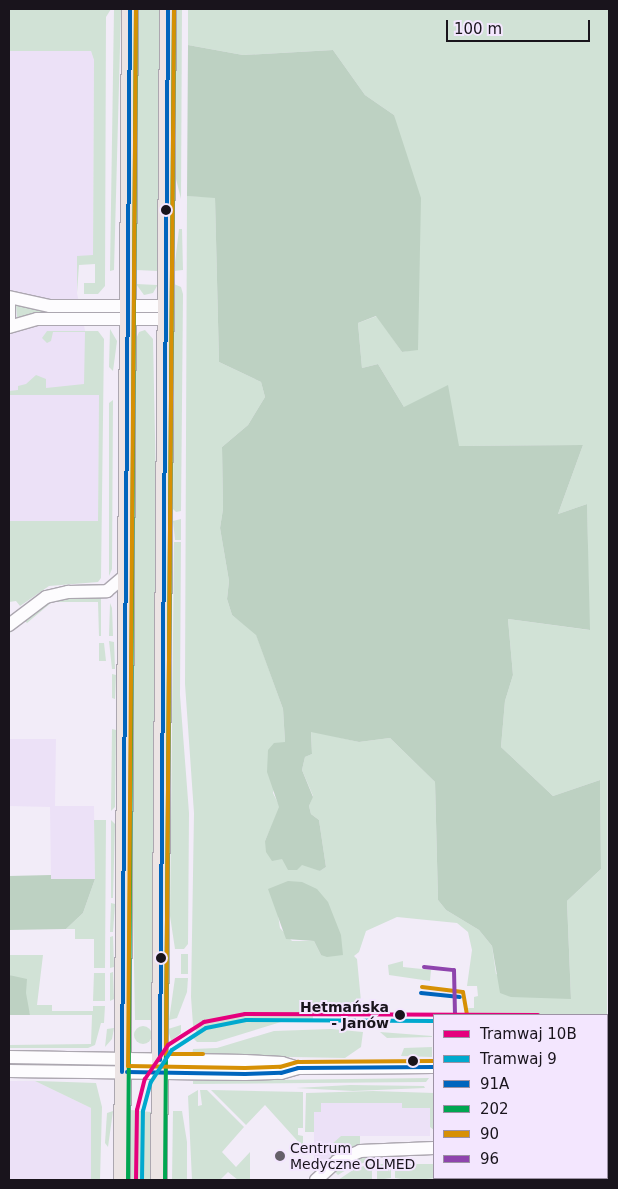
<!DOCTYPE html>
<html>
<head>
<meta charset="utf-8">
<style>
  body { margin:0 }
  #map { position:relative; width:618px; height:1189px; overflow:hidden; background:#f2ecf8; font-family:"DejaVu Sans",sans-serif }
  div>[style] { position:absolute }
  .built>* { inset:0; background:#ece1f7 }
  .green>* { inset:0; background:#d1e2d6 }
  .round { border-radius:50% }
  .forest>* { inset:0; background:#bdd1c2 }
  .roads { filter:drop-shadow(1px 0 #aca7b0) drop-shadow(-1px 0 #aca7b0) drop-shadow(0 1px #aca7b0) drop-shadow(0 -1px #aca7b0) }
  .minor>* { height:12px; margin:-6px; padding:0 6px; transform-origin:6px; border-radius:6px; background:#fdfcfe }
  .major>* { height:16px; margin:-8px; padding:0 8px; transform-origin:8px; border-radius:8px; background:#ece4e4 }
  .bus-1>* { height:4px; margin:-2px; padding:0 2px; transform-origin:2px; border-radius:2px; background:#0065bd }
  .bus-2>* { height:4px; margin:-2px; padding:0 2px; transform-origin:2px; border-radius:2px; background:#00a651 }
  .bus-3>* { height:4px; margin:-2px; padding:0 2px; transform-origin:2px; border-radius:2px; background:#d69004 }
  .bus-4>* { height:4px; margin:-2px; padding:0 2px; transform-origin:2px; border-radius:2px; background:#8e44ad }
  .tram-1>* { height:4px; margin:-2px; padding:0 2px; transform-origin:2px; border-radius:2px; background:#e5007d }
  .tram-2>* { height:4px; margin:-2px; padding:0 2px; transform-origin:2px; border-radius:2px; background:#00a9ce }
  .dots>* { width:14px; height:14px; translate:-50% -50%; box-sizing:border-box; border:2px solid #f3e6fe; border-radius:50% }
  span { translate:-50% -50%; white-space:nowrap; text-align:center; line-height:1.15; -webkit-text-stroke:4px #f3e6fe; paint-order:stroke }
  .stop-label { font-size:14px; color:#19141c; font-weight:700 }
  .right { translate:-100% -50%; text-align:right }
  .poi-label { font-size:14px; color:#19141c }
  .left { translate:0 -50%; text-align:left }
  .frame { position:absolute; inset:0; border:10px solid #19141c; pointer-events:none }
  .legend { position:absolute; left:433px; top:1014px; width:175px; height:165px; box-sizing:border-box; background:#f3e6fe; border:1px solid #9c92a4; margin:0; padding:6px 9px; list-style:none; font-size:15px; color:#19141c }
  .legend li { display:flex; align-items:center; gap:10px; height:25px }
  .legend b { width:25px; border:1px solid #9c92a4 }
  .scale { position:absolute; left:446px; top:20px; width:144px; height:22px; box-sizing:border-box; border:2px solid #19141c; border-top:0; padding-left:6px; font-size:15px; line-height:18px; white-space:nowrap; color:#19141c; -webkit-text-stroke:4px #f3e6fe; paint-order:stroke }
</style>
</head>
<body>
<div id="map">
  <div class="built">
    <div style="clip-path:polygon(9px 51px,91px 51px,94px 60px,93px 256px,77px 256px,77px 293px,99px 395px,98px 521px,9px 521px)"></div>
    <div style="clip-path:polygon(9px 739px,56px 739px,55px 806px,94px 806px,95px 879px,51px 879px,50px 807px,9px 806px)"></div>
    <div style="clip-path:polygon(9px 1081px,35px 1081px,91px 1108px,91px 1180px,9px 1180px)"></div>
    <div style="clip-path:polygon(321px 1103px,402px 1103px,402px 1108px,430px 1108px,430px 1136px,341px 1136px,331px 1160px,314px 1159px,314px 1112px)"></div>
  </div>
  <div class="green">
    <div style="clip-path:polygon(9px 9px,111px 9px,106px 17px,105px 286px,98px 294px,84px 294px,84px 283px,95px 283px,95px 264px,79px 265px,77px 293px,77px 256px,93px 255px,94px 60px,91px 51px,9px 51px)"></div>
    <div style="clip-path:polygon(114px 9px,121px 9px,114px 270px,110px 271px)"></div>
    <div style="clip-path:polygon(137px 9px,160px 9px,158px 271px,136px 270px)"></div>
    <div style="clip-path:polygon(176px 9px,182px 9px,181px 199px,175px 175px)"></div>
    <div style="clip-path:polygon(evenodd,188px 9px,609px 9px,607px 1040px,607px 1015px,469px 1015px,468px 1008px,474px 1008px,474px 997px,478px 996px,477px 986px,467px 986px,472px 950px,468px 932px,457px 923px,397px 917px,366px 931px,359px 952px,354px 956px,357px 959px,362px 1012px,313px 1012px,313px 1022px,281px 1022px,216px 1042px,197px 1042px,193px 1038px,197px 1033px,193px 1025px,191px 997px,194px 813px,185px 684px,187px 196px,215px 197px,219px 362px,261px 382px,265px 397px,248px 425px,222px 447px,223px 509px,220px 528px,229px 581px,227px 599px,232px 615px,256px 634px,283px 709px,285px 742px,273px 793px,280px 807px,265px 841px,282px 859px,310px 865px,320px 871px,326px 867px,319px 820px,311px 814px,309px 806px,313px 796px,302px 770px,305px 757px,312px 754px,311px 731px,359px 742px,390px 738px,435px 782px,438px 900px,446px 910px,479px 930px,492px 946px,496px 974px,571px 999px,567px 901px,601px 869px,600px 780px,553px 796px,501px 747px,505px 701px,513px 675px,508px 619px,589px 630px,587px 504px,558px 514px,583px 445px,459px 446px,404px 407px,378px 364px,362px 368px,358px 323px,377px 316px,402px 352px,418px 349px,394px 115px,365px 95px,333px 50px,243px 55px,188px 45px,188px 9px,278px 915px,343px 955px,321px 955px,314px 941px,292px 941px,280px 928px,278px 915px)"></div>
    <div style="clip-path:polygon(179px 229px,182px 229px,183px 270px,174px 271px)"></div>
    <div style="clip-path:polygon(136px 284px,157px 285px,157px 286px,153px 293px,144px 295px)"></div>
    <div style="clip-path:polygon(174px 284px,181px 287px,183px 294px,181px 511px,176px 512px,173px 509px)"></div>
    <div style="clip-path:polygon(16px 305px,41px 310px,98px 311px,98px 314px,17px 318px)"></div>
    <div style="clip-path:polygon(110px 329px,117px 341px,113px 371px,109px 367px)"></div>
    <div style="clip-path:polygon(145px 330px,153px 339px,156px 485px,152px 1020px,135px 1020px,132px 854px,136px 339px,139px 332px)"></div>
    <div style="clip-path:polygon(47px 331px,98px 331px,104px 339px,101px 578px,98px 582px,49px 586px,20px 606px,16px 601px,9px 602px,9px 521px,98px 521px,99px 395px,9px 395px,9px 391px,18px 390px,18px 386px,26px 384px,36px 375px,46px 379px,46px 388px,84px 384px,85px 332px,53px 332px,51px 341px,47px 343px,42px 338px)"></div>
    <div style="clip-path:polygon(113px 400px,112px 569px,109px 576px,109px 403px)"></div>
    <div style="clip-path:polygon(181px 519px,181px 540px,175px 540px,173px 521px)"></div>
    <div style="clip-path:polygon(174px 542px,181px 542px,180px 695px,189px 813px,188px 944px,184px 949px,175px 949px,170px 916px)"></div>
    <div style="clip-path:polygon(101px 597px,101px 636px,99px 636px,98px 602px,52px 602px,27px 623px,24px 620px,9px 634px,9px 631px,47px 603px,64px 598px)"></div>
    <div style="clip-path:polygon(110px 603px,112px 608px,113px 636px,109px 636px)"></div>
    <div style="clip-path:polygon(109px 641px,114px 642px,115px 669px,112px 669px)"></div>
    <div style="clip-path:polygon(99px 643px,104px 643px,106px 661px,99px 661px)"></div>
    <div style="clip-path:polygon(112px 674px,116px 675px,115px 699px,112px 698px)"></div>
    <div style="clip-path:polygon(112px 729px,116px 730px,115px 807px,111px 811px)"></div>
    <div style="clip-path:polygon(94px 820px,106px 820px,105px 968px,94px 968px,94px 939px,75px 939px,75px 929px,66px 929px,83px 913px,95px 879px)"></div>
    <div style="clip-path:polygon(111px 820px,115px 824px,113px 898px,111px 898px)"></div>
    <div style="clip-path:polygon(111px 903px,115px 904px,113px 932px,110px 932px)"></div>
    <div style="clip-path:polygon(113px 936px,114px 967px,110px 968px,110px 937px)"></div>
    <div style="clip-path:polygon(181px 954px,188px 954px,188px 974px,181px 974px)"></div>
    <div style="clip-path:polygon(9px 955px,43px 955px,37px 1005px,52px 1005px,52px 1011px,93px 1011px,93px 1006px,105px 1006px,104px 1023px,101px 1023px,95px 1045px,88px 1048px,9px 1048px,9px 1045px,91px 1044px,92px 1015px,30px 1015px,19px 979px,9px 975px)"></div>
    <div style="clip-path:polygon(403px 961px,403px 967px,431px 970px,430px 981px,389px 975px,388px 965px)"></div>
    <div style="clip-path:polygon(113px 972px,114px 999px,110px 1001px,110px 973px)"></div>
    <div style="clip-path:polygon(94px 973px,105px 973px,105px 1001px,93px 1001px)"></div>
    <div style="clip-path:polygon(175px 978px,188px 978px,187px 992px,177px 1018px,169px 1020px)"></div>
    <div style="clip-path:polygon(181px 1025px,181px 1033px,171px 1041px,168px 1029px)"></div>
    <div class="round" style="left:134px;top:1026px;width:18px;height:18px"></div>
    <div style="clip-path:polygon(114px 1028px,112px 1039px,105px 1047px,107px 1029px)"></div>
    <div style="clip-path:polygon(331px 1029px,363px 1032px,361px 1047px,345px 1058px,192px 1055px,193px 1049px,217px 1048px,274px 1031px)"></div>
    <div style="clip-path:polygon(380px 1032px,432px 1036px,432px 1037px,387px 1038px)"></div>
    <div style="clip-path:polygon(432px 1047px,432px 1057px,401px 1056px,404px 1048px)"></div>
    <div style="clip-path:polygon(9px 1062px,92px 1062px,92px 1066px,9px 1066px)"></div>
    <div style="clip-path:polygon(429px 1078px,426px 1082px,193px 1084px,193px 1081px)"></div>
    <div style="clip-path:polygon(9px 1080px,96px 1083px,102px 1107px,100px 1180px,91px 1180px,91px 1108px,35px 1081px)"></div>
    <div style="clip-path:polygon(350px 1085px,424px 1086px,425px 1088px,353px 1091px,296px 1088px)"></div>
    <div style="clip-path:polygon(198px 1090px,198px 1106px,202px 1105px,200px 1090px,207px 1090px,244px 1127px,222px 1152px,236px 1167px,250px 1152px,250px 1180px,238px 1180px,228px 1172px,220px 1180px,192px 1180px,188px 1096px)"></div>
    <div style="clip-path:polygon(211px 1090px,303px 1092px,303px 1128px,298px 1128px,298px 1135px,303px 1136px,303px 1147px,265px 1105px,246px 1125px)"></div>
    <div style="clip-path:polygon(373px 1091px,434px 1093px,434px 1130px,430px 1127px,430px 1108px,402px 1108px,402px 1103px,321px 1103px,321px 1112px,314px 1112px,314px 1132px,305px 1132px,306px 1093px)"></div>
    <div style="clip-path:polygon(131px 1110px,151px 1112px,151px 1180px,131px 1180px)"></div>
    <div style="clip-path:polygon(113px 1111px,108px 1147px,105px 1143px,107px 1113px)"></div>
    <div style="clip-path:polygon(173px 1111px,182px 1111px,187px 1142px,187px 1180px,172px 1180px)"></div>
    <div style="clip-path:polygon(341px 1136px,360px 1136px,360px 1146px,347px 1149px,331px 1160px,331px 1145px)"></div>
    <div style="clip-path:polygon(370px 1154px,372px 1160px,351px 1167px,338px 1175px,333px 1170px,341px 1164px)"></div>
    <div style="clip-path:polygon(372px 1164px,372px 1180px,338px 1180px,356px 1168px)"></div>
    <div style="clip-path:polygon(377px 1164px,391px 1164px,391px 1178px,377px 1180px)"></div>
    <div style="clip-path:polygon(395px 1164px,434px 1164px,434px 1178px,443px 1178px,409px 1180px,395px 1178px)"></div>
  </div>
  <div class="forest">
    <div style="clip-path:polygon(188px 45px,243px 55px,333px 50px,365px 95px,394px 115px,421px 198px,418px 350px,402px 352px,376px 316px,358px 323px,362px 368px,378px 364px,404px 407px,448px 385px,459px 446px,583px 445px,558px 514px,587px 504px,590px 630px,508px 619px,513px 675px,505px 701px,501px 747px,553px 796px,600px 780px,601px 869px,567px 901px,571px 999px,511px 997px,500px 993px,492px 946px,479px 930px,446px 910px,438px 900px,435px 782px,390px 738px,359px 742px,311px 732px,312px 754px,305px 757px,302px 770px,313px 797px,309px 806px,311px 814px,319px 820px,326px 867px,320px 871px,302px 865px,297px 870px,288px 870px,282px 859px,272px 861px,266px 852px,265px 841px,279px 807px,267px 772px,268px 750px,274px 743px,285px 742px,283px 709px,256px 635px,232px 615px,227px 599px,229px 581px,220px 528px,223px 509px,222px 447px,248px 425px,265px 397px,261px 382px,219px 362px,215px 198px,187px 196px)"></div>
    <div style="clip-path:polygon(51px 875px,51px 879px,95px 879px,83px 913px,66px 929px,9px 930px,9px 876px)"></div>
    <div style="clip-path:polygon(288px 881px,302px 882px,317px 889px,328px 902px,341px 935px,343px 955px,327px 957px,321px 955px,314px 941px,286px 939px,268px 889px)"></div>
    <div style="clip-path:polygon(9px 975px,27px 979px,26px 993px,30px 1015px,9px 1015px)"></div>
    <div style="clip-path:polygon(607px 1095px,609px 1180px,537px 1180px,537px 1178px,607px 1178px)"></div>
  </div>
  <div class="roads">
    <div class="minor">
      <div style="left:9px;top:297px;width:42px;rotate:12.4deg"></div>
      <div style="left:50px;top:306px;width:116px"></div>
      <div style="left:9px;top:304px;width:15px;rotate:90deg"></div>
      <div style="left:9px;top:327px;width:29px;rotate:-16deg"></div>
      <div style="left:37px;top:319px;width:128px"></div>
      <div style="left:9px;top:625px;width:46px;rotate:-37.1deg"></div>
      <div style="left:46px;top:597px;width:23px;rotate:-13deg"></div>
      <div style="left:68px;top:592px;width:39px;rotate:-1deg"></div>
      <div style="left:107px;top:591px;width:23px;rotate:-40deg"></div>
      <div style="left:607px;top:1051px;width:2px"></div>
      <div style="left:9px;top:1057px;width:236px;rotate:1deg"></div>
      <div style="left:245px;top:1061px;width:37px;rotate:3deg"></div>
      <div style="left:282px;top:1063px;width:17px;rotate:17deg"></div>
      <div style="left:9px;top:1071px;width:236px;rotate:0.7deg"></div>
      <div style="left:245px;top:1074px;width:36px;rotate:-2deg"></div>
      <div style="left:281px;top:1073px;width:18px;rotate:-16deg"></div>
      <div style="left:298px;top:1068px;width:136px;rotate:-0.4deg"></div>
      <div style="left:458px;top:1178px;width:2px;rotate:90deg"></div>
      <div style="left:316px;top:1180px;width:28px;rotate:-42deg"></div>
      <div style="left:337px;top:1161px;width:25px;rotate:-23deg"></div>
      <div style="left:360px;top:1151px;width:74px;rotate:-2.3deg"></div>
    </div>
    <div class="major">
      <div style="left:122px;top:1180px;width:1171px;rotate:-89.61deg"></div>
      <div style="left:159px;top:1180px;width:1171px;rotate:-89.56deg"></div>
    </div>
  </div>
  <div class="bus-1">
    <div style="left:421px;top:993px;width:39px;rotate:6deg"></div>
    <div style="left:160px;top:1060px;width:1051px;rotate:-89.56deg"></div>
    <div style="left:122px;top:1072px;width:1063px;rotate:-89.57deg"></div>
    <div style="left:127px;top:1072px;width:118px;rotate:1deg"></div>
    <div style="left:245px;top:1074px;width:36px;rotate:-2deg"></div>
    <div style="left:281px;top:1073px;width:18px;rotate:-16deg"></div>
    <div style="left:298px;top:1068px;width:136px;rotate:-0.4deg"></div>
  </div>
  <div class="bus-2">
    <div style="left:128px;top:1180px;width:1171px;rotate:-89.61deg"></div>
    <div style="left:165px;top:1180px;width:1171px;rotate:-89.56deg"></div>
  </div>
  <div class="bus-3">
    <div style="left:136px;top:9px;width:1057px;rotate:90.43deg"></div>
    <div style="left:128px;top:1066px;width:117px;rotate:1deg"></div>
    <div style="left:245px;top:1068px;width:35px;rotate:-2deg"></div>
    <div style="left:280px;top:1067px;width:19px;rotate:-16deg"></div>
    <div style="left:298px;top:1062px;width:136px;rotate:-0.4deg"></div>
    <div style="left:174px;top:9px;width:1045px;rotate:90.44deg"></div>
    <div style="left:166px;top:1054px;width:37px"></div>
    <div style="left:422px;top:987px;width:41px;rotate:7deg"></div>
    <div style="left:463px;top:992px;width:23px;rotate:80deg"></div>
  </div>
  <div class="bus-4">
    <div style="left:424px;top:967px;width:30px;rotate:6deg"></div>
    <div style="left:454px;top:970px;width:45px;rotate:88.7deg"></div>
  </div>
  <div class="tram-1">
    <div style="left:136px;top:1180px;width:70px;rotate:-89.2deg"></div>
    <div style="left:137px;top:1110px;width:32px;rotate:-76deg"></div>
    <div style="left:145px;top:1079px;width:41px;rotate:-55.9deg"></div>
    <div style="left:168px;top:1045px;width:43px;rotate:-32.6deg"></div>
    <div style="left:204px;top:1022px;width:42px;rotate:-11deg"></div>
    <div style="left:245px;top:1014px;width:293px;rotate:0.2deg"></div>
  </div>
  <div class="tram-2">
    <div style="left:142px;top:1180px;width:69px;rotate:-89.2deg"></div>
    <div style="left:143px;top:1111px;width:30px;rotate:-75deg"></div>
    <div style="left:151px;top:1082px;width:38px;rotate:-57deg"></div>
    <div style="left:172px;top:1050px;width:40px;rotate:-32.9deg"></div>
    <div style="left:206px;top:1028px;width:41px;rotate:-11.3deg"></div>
    <div style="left:246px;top:1020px;width:188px;rotate:0.3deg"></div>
  </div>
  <div class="dots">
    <div style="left:166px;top:210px;background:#19141c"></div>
    <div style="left:161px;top:958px;background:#19141c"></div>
    <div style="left:400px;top:1015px;background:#19141c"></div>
    <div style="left:413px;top:1061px;background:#19141c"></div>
    <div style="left:280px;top:1156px;background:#656069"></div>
  </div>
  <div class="stop-label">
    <span class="right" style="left:389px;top:1015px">Hetmańska<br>- Janów</span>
  </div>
  <div class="poi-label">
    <span class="left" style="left:290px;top:1156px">Centrum<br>Medyczne OLMED</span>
  </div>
  <div class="frame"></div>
  <ul class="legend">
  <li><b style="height:6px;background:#e5007d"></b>Tramwaj 10B</li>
  <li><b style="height:6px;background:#00a9ce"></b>Tramwaj 9</li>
  <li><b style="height:6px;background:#0065bd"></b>91A</li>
  <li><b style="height:6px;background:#00a651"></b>202</li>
  <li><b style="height:6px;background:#d69004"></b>90</li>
  <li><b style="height:6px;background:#8e44ad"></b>96</li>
  </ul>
  <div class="scale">100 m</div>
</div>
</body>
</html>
